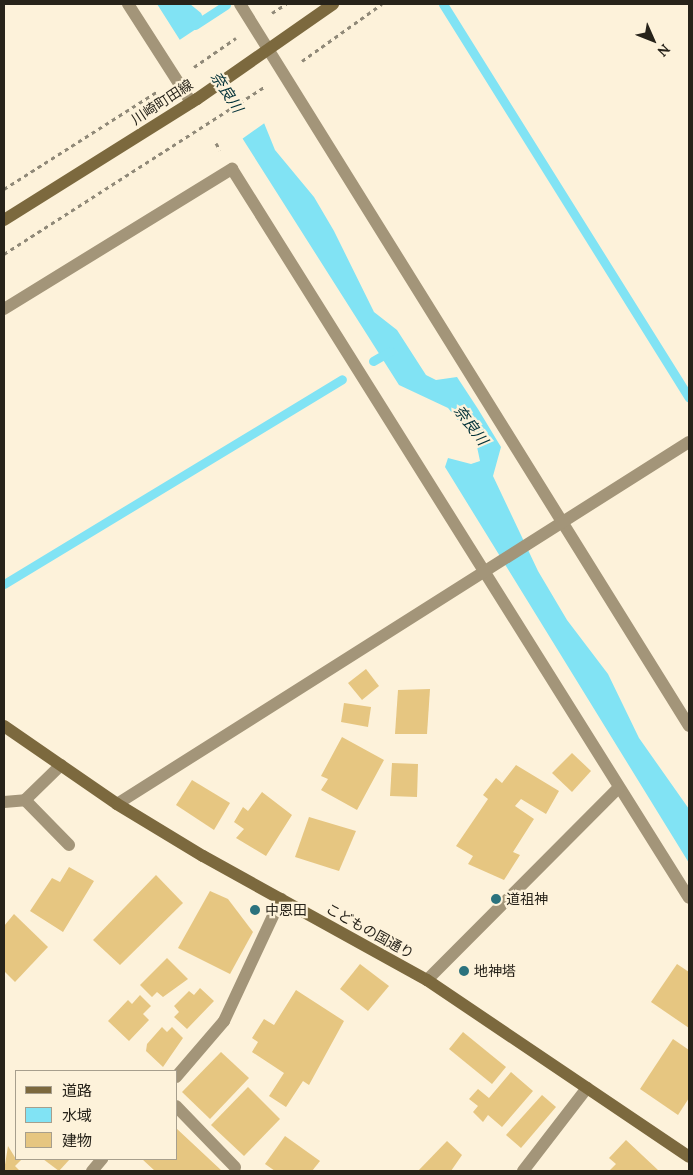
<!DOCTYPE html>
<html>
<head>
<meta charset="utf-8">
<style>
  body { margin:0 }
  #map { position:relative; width:693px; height:1175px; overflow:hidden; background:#fdf2da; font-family:Lora,"Noto Sans JP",serif }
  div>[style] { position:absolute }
  .water>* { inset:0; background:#81e3f4 }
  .pier>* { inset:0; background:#fdf2da }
  .stream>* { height:9px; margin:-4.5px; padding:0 4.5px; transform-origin:4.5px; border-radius:4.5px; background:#81e3f4 }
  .building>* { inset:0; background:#e6c681 }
  .path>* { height:3px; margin-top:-1.5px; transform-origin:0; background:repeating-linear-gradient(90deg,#908978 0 4px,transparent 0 8px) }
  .service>* { height:12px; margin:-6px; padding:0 6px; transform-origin:6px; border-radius:6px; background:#a39579 }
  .minor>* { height:12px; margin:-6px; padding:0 6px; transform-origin:6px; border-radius:6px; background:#a39579 }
  .secondary>* { height:12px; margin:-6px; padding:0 6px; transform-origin:6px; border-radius:6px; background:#7c693e }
  .dots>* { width:14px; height:14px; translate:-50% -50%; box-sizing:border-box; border:2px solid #fdf2da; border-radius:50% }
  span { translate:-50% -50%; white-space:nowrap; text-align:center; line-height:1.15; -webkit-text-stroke:4.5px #fdf2da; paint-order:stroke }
  .street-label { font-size:14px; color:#27231a }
  .poi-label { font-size:14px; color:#27231a }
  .left { translate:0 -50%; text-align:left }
  .water-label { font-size:15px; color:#003037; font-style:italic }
  .frame { position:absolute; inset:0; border:5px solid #27231a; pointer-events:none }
  .legend { position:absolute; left:15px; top:1070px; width:162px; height:90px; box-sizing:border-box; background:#fdf2da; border:1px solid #a79f8d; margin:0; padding:6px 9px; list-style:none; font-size:15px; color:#27231a }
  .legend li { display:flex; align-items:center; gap:10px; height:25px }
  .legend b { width:25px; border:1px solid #a79f8d }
  .north { position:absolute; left:628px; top:15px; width:50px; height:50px; -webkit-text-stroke:4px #fdf2da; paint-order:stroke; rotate:134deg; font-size:14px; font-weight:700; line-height:20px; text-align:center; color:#27231a }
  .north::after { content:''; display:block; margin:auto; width:18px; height:22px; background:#27231a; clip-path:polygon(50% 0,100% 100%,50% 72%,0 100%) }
</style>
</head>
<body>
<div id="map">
  <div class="water">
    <div style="clip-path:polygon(157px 4px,190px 4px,201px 13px,225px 66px,262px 118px,275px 150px,314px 197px,334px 231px,374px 312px,397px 330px,426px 375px,436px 380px,457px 377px,478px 409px,501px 447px,493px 476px,538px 571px,567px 620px,608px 674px,639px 738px,689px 809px,689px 863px,445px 467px,448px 458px,471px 464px,480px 461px,476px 442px,448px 408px,399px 385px)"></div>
  </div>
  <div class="pier">
    <div style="clip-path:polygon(208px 21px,227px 65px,254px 94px,266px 122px,242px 139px,178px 41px)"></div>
  </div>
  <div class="stream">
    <div style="left:443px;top:4px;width:464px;rotate:58deg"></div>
    <div style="left:195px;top:25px;width:37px;rotate:-33deg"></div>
    <div style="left:373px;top:361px;width:20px;rotate:-30deg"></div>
    <div style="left:4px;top:584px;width:395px;rotate:-31.2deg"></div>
  </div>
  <div class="building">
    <div style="clip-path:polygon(366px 669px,379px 686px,362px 700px,348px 683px)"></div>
    <div style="clip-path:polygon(430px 689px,427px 734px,395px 734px,398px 690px)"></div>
    <div style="clip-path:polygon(344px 703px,371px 707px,368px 727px,341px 722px)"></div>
    <div style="clip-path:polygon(342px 737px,384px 760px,357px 810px,321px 790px,328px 779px,321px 776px)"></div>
    <div style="clip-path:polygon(572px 753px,591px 771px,572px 792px,552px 773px)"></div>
    <div style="clip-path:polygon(392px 763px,418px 764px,417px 797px,390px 796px)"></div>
    <div style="clip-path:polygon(516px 765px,559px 791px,546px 814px,521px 799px,515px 806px,534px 819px,513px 852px,520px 855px,504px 880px,468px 864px,473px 856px,456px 846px,488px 799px,483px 795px,496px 778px,502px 783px)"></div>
    <div style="clip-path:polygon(192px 780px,230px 803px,214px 830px,176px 805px)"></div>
    <div style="clip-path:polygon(262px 792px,292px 815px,266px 856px,236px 838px,244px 829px,234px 822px,243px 807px,248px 811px)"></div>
    <div style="clip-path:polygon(309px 817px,356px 831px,339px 871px,295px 857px)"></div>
    <div style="clip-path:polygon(69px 867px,94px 881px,63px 932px,30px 911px,52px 878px,60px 882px)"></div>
    <div style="clip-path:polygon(156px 875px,183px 903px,120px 965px,93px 940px)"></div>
    <div style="clip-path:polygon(210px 891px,228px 899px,253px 932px,230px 974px,178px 948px)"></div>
    <div style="clip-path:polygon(14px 914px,48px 947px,15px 982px,4px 971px,4px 926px)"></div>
    <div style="clip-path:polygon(167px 958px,188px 979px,163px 997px,157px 992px,152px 997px,140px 985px)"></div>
    <div style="clip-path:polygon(360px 964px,389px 986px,368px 1011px,340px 989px)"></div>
    <div style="clip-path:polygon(677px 964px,689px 972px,689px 1028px,651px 1002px)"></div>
    <div style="clip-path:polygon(200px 988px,214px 1001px,187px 1029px,174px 1017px,179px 1012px,174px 1006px,189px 991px,194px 995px)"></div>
    <div style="clip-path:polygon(296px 990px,344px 1021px,309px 1085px,303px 1081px,286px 1107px,269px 1096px,284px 1073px,252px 1052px,258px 1042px,252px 1038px,264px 1019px,274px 1025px)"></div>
    <div style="clip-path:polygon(140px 995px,151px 1006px,143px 1014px,149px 1020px,129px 1041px,108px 1021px,128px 1000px,132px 1004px)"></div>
    <div style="clip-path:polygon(162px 1027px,167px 1032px,172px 1027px,183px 1038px,163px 1067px,146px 1051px,147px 1044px)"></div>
    <div style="clip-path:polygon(463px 1032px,506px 1067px,492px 1084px,449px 1049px)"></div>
    <div style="clip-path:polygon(673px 1039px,689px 1050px,689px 1098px,678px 1115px,640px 1089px)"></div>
    <div style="clip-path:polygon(221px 1052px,249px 1078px,210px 1119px,182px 1092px)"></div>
    <div style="clip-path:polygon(511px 1072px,533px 1091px,502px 1127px,488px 1115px,483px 1122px,473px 1112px,478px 1106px,469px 1099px,478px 1089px,489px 1098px)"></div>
    <div style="clip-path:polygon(248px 1087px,280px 1119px,244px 1156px,211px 1125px)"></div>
    <div style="clip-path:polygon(542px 1095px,556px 1107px,521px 1148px,506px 1135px)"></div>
    <div style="clip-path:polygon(176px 1128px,222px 1171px,155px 1171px,142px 1159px,176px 1159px)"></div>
    <div style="clip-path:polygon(285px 1136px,320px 1161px,312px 1171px,275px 1171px,265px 1164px)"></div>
    <div style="clip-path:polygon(626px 1140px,658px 1170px,657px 1171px,609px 1171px,616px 1164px,609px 1158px)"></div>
    <div style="clip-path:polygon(447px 1141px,462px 1155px,451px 1171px,418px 1171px)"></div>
    <div style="clip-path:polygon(8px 1146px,16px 1159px,22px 1159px,15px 1166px,20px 1171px,4px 1171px)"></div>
    <div style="clip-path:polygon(43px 1159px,70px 1159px,59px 1171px)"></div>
  </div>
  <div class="path">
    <div style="left:272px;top:13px;width:17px;rotate:-33deg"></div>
    <div style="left:302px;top:61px;width:98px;rotate:-35.5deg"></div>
    <div style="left:194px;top:67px;width:51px;rotate:-34.6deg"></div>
    <div style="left:216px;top:143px;width:8px;rotate:60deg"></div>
    <div style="left:4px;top:189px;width:183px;rotate:-32.5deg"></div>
    <div style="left:4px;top:254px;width:311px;rotate:-32.7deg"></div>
  </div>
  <div class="service">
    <div style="left:4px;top:802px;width:21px;rotate:-5deg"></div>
  </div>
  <div class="minor">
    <div style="left:128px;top:4px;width:117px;rotate:57.3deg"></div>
    <div style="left:240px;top:4px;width:850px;rotate:58.12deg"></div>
    <div style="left:4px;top:309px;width:268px;rotate:-31.6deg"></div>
    <div style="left:232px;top:169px;width:860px;rotate:57.92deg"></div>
    <div style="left:61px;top:765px;width:50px;rotate:135.8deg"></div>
    <div style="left:25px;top:800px;width:63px;rotate:45.6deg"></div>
    <div style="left:117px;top:804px;width:677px;rotate:-32.33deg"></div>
    <div style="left:427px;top:980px;width:271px;rotate:-45.1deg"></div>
    <div style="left:176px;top:1077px;width:74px;rotate:-49.4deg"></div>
    <div style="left:224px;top:1021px;width:135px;rotate:-65deg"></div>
    <div style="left:176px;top:1106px;width:85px;rotate:46deg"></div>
    <div style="left:92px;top:1171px;width:16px;rotate:-50deg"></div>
    <div style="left:523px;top:1171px;width:105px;rotate:-52.4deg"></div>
  </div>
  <div class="secondary">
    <div style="left:4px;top:220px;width:228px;rotate:-32.1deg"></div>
    <div style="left:197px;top:99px;width:166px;rotate:-34.9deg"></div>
    <div style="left:4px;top:726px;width:137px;rotate:34.6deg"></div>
    <div style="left:117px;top:804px;width:100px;rotate:31.2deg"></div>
    <div style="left:203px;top:856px;width:256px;rotate:29deg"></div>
    <div style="left:427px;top:980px;width:316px;rotate:34deg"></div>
  </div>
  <div class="dots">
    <div style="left:496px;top:899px;background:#2b727d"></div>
    <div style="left:255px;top:910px;background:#2b727d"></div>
    <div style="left:464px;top:971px;background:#2b727d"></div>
  </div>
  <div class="street-label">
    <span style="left:162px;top:102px;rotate:-33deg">川崎町田線</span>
    <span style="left:370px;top:931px;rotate:29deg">こどもの国通り</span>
  </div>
  <div class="poi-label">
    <span class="left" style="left:506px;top:899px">道祖神</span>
    <span class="left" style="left:265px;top:910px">中恩田</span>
    <span class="left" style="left:474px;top:971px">地神塔</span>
  </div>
  <div class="water-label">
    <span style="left:227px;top:92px;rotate:57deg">奈良川</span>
    <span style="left:471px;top:425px;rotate:53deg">奈良川</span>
  </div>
  <div class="frame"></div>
  <ul class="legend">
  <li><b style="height:6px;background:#7c693e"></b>道路</li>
  <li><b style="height:14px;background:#81e3f4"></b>水域</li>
  <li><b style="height:14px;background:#e6c681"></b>建物</li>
  </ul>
  <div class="north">N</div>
</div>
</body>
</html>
